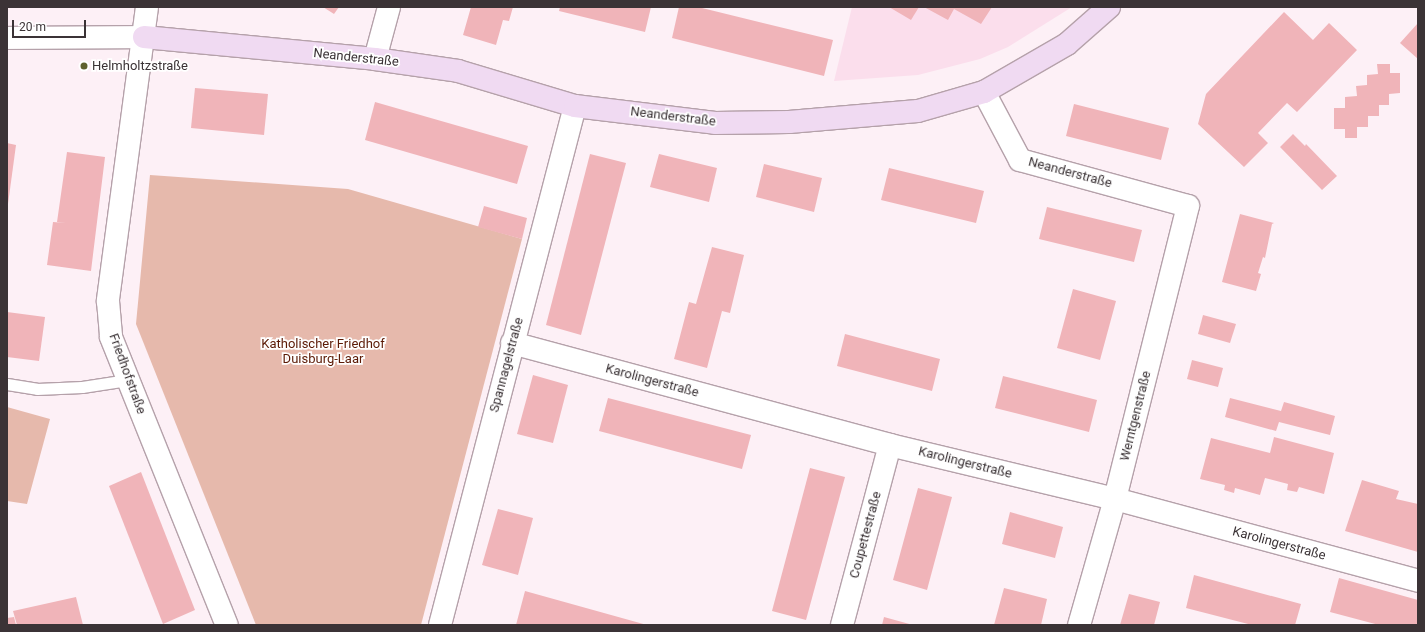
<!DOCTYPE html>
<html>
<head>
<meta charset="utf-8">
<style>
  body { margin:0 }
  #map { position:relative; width:1425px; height:632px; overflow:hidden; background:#fdf0f6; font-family:Roboto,sans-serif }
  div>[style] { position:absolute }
  .built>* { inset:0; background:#fbdeec }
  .green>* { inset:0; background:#e6b9ac }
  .building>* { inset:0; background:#f0b4b9 }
  .roads { filter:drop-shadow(1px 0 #b5a1aa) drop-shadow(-1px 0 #b5a1aa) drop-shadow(0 1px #b5a1aa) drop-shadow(0 -1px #b5a1aa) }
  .lane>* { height:11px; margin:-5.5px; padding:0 5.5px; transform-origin:5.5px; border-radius:5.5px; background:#fff }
  .street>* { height:22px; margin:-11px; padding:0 11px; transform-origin:11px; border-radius:11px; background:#fff }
  .secondary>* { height:22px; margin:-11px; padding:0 11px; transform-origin:11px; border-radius:11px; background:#f0daf2 }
  .dots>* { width:11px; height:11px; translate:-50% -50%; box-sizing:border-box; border:2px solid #fff; border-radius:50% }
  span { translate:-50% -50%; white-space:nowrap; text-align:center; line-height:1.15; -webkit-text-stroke:3.5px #fff; paint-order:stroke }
  .street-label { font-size:13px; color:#3b3336 }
  .poi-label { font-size:13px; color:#3b3336 }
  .left { translate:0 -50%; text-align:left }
  .park-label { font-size:13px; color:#5b1904 }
  .frame { position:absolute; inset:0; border:8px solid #3b3336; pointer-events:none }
  .scale { position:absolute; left:12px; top:20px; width:74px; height:18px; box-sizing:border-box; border:2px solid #3b3336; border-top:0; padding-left:5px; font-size:12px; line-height:14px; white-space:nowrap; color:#3b3336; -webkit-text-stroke:3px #fff; paint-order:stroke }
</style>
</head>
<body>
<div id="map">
  <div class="built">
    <div style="clip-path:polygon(852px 7px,1072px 7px,1008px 47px,980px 59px,918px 75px,834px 81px)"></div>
  </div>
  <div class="green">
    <div style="clip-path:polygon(150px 175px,348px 189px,522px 239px,421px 625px,256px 625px,136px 324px)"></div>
    <div style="clip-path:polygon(7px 407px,50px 419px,27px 504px,7px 501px)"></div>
  </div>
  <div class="building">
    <div style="clip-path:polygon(323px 7px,339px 7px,334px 14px)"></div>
    <div style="clip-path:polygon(471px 7px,513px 7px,509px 21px,503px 20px,496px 45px,463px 35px)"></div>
    <div style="clip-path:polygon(560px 7px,651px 7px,645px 32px,559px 11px)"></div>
    <div style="clip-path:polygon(679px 7px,698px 7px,833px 40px,824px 76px,672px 38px)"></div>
    <div style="clip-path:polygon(889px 7px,919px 7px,911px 20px)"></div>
    <div style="clip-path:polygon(924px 7px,992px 7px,981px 24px,954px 9px,948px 20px)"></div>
    <div style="clip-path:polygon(1284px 12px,1313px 40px,1329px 23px,1357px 50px,1297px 112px,1287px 103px,1258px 133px,1268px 143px,1244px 167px,1198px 124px,1206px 94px)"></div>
    <div style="clip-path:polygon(1418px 23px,1418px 59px,1400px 43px)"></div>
    <div style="clip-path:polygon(1377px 64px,1390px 64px,1390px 73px,1400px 73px,1400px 93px,1389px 94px,1389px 105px,1379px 105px,1379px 116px,1368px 116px,1368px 127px,1357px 127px,1357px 138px,1345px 138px,1345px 129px,1334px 129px,1334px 108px,1345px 108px,1345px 97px,1357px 96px,1356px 86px,1367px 85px,1367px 75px,1378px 74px)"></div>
    <div style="clip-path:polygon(195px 88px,268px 94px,264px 135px,191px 128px)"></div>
    <div style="clip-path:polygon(375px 102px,528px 146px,517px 184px,365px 140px)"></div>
    <div style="clip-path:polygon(1074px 104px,1169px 128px,1161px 160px,1066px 136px)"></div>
    <div style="clip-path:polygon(1293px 134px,1305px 146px,1306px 144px,1337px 176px,1322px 190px,1280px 147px)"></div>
    <div style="clip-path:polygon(7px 143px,16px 145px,8px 204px,7px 204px)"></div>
    <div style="clip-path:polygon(67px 152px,105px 157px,91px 271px,47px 265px,53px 222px,66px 223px,57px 222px)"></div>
    <div style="clip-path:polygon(590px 154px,626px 163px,581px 335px,546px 325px)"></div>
    <div style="clip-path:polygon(659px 154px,717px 168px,709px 202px,650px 187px)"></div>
    <div style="clip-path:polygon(764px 164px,822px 178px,814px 212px,756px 197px)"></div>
    <div style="clip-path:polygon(889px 168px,984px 191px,976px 223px,881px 200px)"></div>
    <div style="clip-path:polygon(484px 206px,527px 218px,522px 239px,478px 227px)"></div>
    <div style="clip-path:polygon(1047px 207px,1142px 230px,1134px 262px,1039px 239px)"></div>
    <div style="clip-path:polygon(1240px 214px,1274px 223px,1272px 224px,1265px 258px,1263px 257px,1258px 273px,1261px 274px,1256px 291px,1222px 282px)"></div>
    <div style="clip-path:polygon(712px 247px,744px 255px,730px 313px,722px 311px,707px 368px,674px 359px,689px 302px,696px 304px)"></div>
    <div style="clip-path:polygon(1073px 289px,1116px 301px,1100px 360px,1057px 348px)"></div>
    <div style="clip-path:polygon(7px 312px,45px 317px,39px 361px,7px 357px)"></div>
    <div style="clip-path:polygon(1203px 315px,1236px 324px,1230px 343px,1198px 334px)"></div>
    <div style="clip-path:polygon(845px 334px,940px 359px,932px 391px,837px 366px)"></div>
    <div style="clip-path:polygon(1192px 360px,1223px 368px,1218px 387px,1187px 379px)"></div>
    <div style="clip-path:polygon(533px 375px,568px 385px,553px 443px,517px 434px)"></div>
    <div style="clip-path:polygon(1003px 376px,1097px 400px,1089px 432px,995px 408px)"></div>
    <div style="clip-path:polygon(608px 398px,751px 435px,742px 469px,599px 431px)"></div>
    <div style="clip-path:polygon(1230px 398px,1281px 411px,1284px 402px,1335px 416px,1330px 435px,1279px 422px,1276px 431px,1225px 417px)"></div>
    <div style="clip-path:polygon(1274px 437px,1334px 453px,1324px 494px,1299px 487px,1297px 492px,1287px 490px,1288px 484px,1265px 478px,1260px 495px,1235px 488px,1234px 493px,1224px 490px,1225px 485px,1200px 479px,1211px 438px,1270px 453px)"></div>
    <div style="clip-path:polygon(810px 468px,845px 477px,806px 620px,772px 611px)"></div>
    <div style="clip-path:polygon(141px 472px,195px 610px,163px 624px,109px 486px)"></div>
    <div style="clip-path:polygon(1362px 480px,1399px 491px,1396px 499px,1418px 504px,1418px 552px,1345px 531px)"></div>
    <div style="clip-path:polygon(918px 488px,952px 497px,927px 590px,893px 580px)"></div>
    <div style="clip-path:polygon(498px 509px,533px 518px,518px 575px,482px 565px)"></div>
    <div style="clip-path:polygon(1010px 512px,1063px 527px,1055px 558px,1002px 544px)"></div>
    <div style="clip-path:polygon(1194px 575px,1301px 604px,1295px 625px,1252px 625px,1186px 608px)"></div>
    <div style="clip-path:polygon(1339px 578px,1418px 600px,1418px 625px,1379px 625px,1330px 612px)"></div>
    <div style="clip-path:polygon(1004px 588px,1047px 599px,1041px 625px,994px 625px)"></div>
    <div style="clip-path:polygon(525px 591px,647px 625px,516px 625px)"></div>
    <div style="clip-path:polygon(1129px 594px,1160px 602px,1154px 625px,1120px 625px)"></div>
    <div style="clip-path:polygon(76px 597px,83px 625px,17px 625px,13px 611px)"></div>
    <div style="clip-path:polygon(14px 617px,16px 625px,7px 625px,7px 618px)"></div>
    <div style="clip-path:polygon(884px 617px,913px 625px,882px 625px)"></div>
  </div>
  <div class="roads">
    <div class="lane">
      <div style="left:7px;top:384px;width:30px;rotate:9deg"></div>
      <div style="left:37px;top:389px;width:45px;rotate:-2.5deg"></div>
      <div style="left:82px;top:387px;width:46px;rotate:-8.8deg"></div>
    </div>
    <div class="street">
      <div style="left:147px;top:7px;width:297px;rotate:97.6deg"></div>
      <div style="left:108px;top:301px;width:36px;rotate:85deg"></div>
      <div style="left:111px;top:337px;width:310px;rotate:68.1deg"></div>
      <div style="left:7px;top:38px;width:137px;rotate:-0.4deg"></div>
      <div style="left:375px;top:59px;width:54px;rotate:-74.9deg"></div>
      <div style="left:984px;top:92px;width:77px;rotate:62.1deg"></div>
      <div style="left:1020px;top:160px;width:174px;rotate:15.3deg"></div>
      <div style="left:1188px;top:206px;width:302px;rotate:104deg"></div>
      <div style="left:1115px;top:499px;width:131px;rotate:105.9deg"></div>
      <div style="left:512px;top:343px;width:392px;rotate:15.1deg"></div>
      <div style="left:890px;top:445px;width:231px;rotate:13.5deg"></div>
      <div style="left:1115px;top:499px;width:314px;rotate:15.1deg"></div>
      <div style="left:440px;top:625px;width:536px;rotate:-75.42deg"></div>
      <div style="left:842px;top:625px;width:186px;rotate:-75.1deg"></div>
    </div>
    <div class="secondary">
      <div style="left:144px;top:37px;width:232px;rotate:5.4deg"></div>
      <div style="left:375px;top:59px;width:84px;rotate:8.2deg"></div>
      <div style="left:458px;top:71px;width:122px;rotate:16.7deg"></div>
      <div style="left:575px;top:106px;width:141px;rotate:6.9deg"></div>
      <div style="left:715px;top:123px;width:74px;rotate:-0.8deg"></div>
      <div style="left:789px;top:122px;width:129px;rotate:-4.9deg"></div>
      <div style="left:918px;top:111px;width:69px;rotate:-16.1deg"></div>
      <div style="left:984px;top:92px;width:96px;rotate:-30deg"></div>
      <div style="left:1067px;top:44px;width:56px;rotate:-41.4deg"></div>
    </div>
  </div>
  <div class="dots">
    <div style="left:84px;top:66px;background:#5f612e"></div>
  </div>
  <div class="street-label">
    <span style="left:356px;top:58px;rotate:6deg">Neanderstraße</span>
    <span style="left:673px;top:117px;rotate:7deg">Neanderstraße</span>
    <span style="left:1070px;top:173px;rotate:15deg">Neanderstraße</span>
    <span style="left:507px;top:365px;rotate:-75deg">Spannagelstraße</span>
    <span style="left:127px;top:374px;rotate:70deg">Friedhofstraße</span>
    <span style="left:652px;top:381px;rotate:15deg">Karolingerstraße</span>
    <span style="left:1136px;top:416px;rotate:-76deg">Werntgenstraße</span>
    <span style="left:965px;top:463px;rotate:14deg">Karolingerstraße</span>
    <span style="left:866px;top:535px;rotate:-75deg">Coupettestraße</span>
    <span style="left:1279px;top:544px;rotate:15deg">Karolingerstraße</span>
  </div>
  <div class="poi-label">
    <span class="left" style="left:92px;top:66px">Helmholtzstraße</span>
  </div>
  <div class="park-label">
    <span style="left:323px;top:352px">Katholischer Friedhof<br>Duisburg-Laar</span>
  </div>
  <div class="frame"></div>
  <div class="scale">20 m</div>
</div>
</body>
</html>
